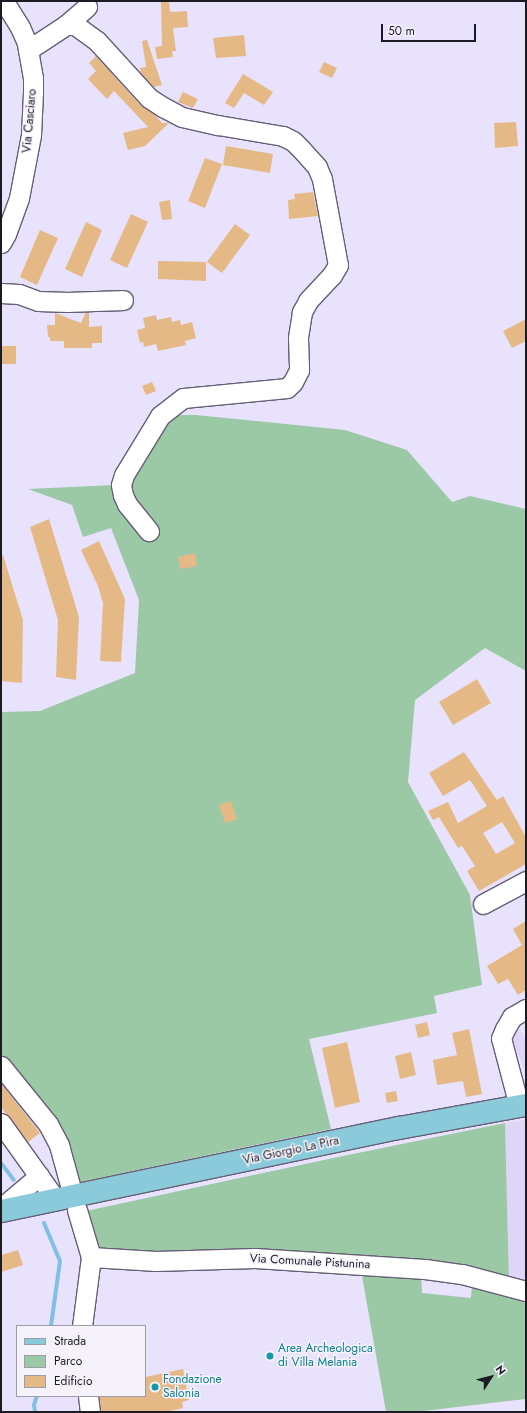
<!DOCTYPE html>
<html>
<head>
<meta charset="utf-8">
<style>
  body { margin:0 }
  #map { position:relative; width:527px; height:1413px; overflow:hidden; background:#e9e2fc; font-family:Jost,sans-serif }
  div>[style] { position:absolute }
  .built>* { inset:0; background:#dfd5f6 }
  .green>* { inset:0; background:#9bc8a5 }
  .stream>* { height:4px; margin:-2px; padding:0 2px; transform-origin:2px; border-radius:2px; background:#7fc0e4 }
  .building>* { inset:0; background:#e5b986 }
  .roads { filter:drop-shadow(1px 0 #655e75) drop-shadow(-1px 0 #655e75) drop-shadow(0 1px #655e75) drop-shadow(0 -1px #655e75) }
  .minor>* { height:19px; margin:-9.5px; padding:0 9.5px; transform-origin:9.5px; border-radius:9.5px; background:#fff }
  .major>* { height:22px; margin:-11px; padding:0 11px; transform-origin:11px; border-radius:11px; background:#8bcadb }
  .dots>* { width:11px; height:11px; translate:-50% -50%; box-sizing:border-box; border:2px solid #f5f2fc; border-radius:50% }
  span { translate:-50% -50%; white-space:nowrap; text-align:center; line-height:1.15; -webkit-text-stroke:3px #f5f2fc; paint-order:stroke }
  .street-label { font-size:12px; color:#1c1a23 }
  .culture-label { font-size:12px; color:#0d838f }
  .left { translate:0 -50%; text-align:left }
  .frame { position:absolute; inset:0; border:2px solid #1c1a23; pointer-events:none }
  .legend { position:absolute; left:16px; top:1325px; width:130px; height:72px; box-sizing:border-box; background:#f5f2fc; border:1px solid #9e9ca5; margin:0; padding:5px 7px; list-style:none; font-size:12px; color:#1c1a23 }
  .legend li { display:flex; align-items:center; gap:8px; height:20px }
  .legend b { width:20px; border:1px solid #9e9ca5 }
  .north { position:absolute; left:471px; top:1357px; width:40px; height:40px; -webkit-text-stroke:3px #f5f2fc; paint-order:stroke; rotate:54deg; font-size:11px; font-weight:700; line-height:16px; text-align:center; color:#1c1a23 }
  .north::after { content:''; display:block; margin:auto; width:14px; height:18px; background:#1c1a23; clip-path:polygon(50% 0,100% 100%,50% 72%,0 100%) }
  .scale { position:absolute; left:381px; top:24px; width:95px; height:18px; box-sizing:border-box; border:2px solid #1c1a23; border-top:0; padding-left:5px; font-size:12px; line-height:14px; white-space:nowrap; color:#1c1a23; -webkit-text-stroke:3px #f5f2fc; paint-order:stroke }
</style>
</head>
<body>
<div id="map">
  <div class="built">
    <div style="clip-path:polygon(520px 1029px,526px 1040px,526px 1074px,511px 1036px)"></div>
    <div style="clip-path:polygon(526px 1120px,526px 1288px,509px 1285px,505px 1123px)"></div>
  </div>
  <div class="green">
    <div style="clip-path:polygon(175px 415px,196px 415px,345px 430px,407px 450px,452px 502px,470px 496px,526px 509px,526px 671px,485px 648px,415px 700px,408px 782px,470px 895px,482px 985px,434px 996px,437px 1013px,309px 1039px,331px 1129px,80px 1182px,63px 1132px,55px 1119px,1px 1056px,1px 712px,40px 711px,135px 673px,139px 600px,111px 528px,83px 537px,72px 505px,28px 489px,114px 485px,159px 426px)"></div>
    <div style="clip-path:polygon(505px 1123px,509px 1285px,97px 1251px,86px 1211px,338px 1157px)"></div>
    <div style="clip-path:polygon(361px 1270px,421px 1275px,422px 1293px,471px 1298px,472px 1284px,526px 1296px,526px 1399px,415px 1412px,386px 1412px)"></div>
  </div>
  <div class="stream">
    <div style="left:1px;top:1163px;width:21px;rotate:53deg"></div>
    <div style="left:44px;top:1223px;width:41px;rotate:67.2deg"></div>
    <div style="left:60px;top:1261px;width:66px;rotate:97.9deg"></div>
    <div style="left:35px;top:1412px;width:7px;rotate:-98deg"></div>
    <div style="left:34px;top:1405px;width:9px;rotate:-72deg"></div>
  </div>
  <div class="building">
    <div style="clip-path:polygon(161px 1px,169px 1px,170px 11px,173px 12px,187px 11px,188px 27px,173px 28px,176px 51px,172px 51px,173px 57px,157px 59px,155px 47px,162px 46px)"></div>
    <div style="clip-path:polygon(244px 35px,246px 56px,216px 58px,213px 38px)"></div>
    <div style="clip-path:polygon(147px 40px,162px 85px,154px 87px,141px 73px,140px 68px,146px 67px,142px 41px)"></div>
    <div style="clip-path:polygon(96px 56px,141px 106px,153px 113px,162px 123px,169px 123px,145px 146px,128px 150px,123px 133px,148px 127px,114px 91px,107px 99px,88px 79px,96px 71px,89px 63px)"></div>
    <div style="clip-path:polygon(324px 62px,337px 68px,332px 78px,319px 72px)"></div>
    <div style="clip-path:polygon(243px 74px,273px 92px,264px 105px,244px 93px,234px 108px,225px 103px)"></div>
    <div style="clip-path:polygon(183px 92px,198px 99px,193px 108px,178px 102px)"></div>
    <div style="clip-path:polygon(516px 122px,518px 146px,495px 148px,494px 123px)"></div>
    <div style="clip-path:polygon(226px 146px,273px 154px,270px 173px,223px 165px)"></div>
    <div style="clip-path:polygon(205px 158px,222px 164px,205px 208px,188px 201px)"></div>
    <div style="clip-path:polygon(313px 192px,318px 216px,289px 219px,288px 200px,295px 199px,294px 194px)"></div>
    <div style="clip-path:polygon(170px 200px,172px 219px,162px 220px,159px 202px)"></div>
    <div style="clip-path:polygon(131px 214px,148px 222px,127px 268px,110px 260px)"></div>
    <div style="clip-path:polygon(86px 222px,102px 230px,82px 277px,65px 269px)"></div>
    <div style="clip-path:polygon(235px 224px,250px 235px,222px 273px,207px 262px)"></div>
    <div style="clip-path:polygon(40px 230px,58px 238px,37px 285px,20px 277px)"></div>
    <div style="clip-path:polygon(158px 261px,206px 262px,206px 281px,158px 279px)"></div>
    <div style="clip-path:polygon(86px 312px,89px 312px,89px 327px,102px 326px,102px 343px,92px 343px,92px 348px,64px 348px,64px 341px,50px 341px,50px 337px,48px 337px,47px 325px,55px 325px,55px 313px,81px 323px)"></div>
    <div style="clip-path:polygon(156px 315px,157px 320px,171px 317px,172px 322px,180px 320px,181px 325px,192px 322px,196px 338px,185px 341px,186px 345px,158px 351px,156px 344px,144px 347px,143px 342px,140px 343px,137px 330px,145px 328px,143px 318px)"></div>
    <div style="clip-path:polygon(526px 319px,526px 341px,512px 348px,503px 331px)"></div>
    <div style="clip-path:polygon(1px 346px,16px 346px,16px 364px,1px 364px)"></div>
    <div style="clip-path:polygon(152px 382px,156px 391px,146px 395px,142px 386px)"></div>
    <div style="clip-path:polygon(49px 519px,79px 617px,76px 680px,56px 677px,58px 620px,30px 527px)"></div>
    <div style="clip-path:polygon(99px 541px,125px 599px,121px 662px,100px 661px,103px 603px,98px 586px,81px 550px)"></div>
    <div style="clip-path:polygon(195px 553px,197px 566px,180px 569px,178px 557px)"></div>
    <div style="clip-path:polygon(3px 555px,23px 620px,22px 683px,1px 681px,1px 556px)"></div>
    <div style="clip-path:polygon(477px 679px,491px 703px,453px 725px,439px 702px)"></div>
    <div style="clip-path:polygon(evenodd,464px 752px,497px 800px,503px 796px,526px 837px,526px 864px,479px 891px,467px 871px,475px 866px,462px 846px,458px 848px,439px 817px,433px 820px,428px 811px,448px 802px,458px 823px,487px 806px,470px 780px,443px 796px,429px 773px,464px 752px,502px 822px,515px 843px,496px 854px,483px 833px,502px 822px)"></div>
    <div style="clip-path:polygon(231px 801px,237px 819px,225px 823px,219px 805px)"></div>
    <div style="clip-path:polygon(526px 921px,526px 990px,518px 995px,508px 979px,498px 984px,487px 966px,522px 945px,513px 929px)"></div>
    <div style="clip-path:polygon(427px 1022px,430px 1035px,418px 1038px,415px 1025px)"></div>
    <div style="clip-path:polygon(469px 1029px,482px 1094px,466px 1097px,463px 1081px,437px 1085px,433px 1060px,457px 1055px,452px 1033px)"></div>
    <div style="clip-path:polygon(347px 1042px,360px 1102px,335px 1108px,322px 1048px)"></div>
    <div style="clip-path:polygon(411px 1052px,416px 1075px,400px 1079px,395px 1056px)"></div>
    <div style="clip-path:polygon(1px 1083px,40px 1133px,28px 1142px,1px 1107px)"></div>
    <div style="clip-path:polygon(396px 1091px,398px 1101px,387px 1103px,385px 1093px)"></div>
    <div style="clip-path:polygon(18px 1250px,23px 1265px,1px 1272px,1px 1255px)"></div>
    <div style="clip-path:polygon(183px 1369px,189px 1400px,182px 1402px,183px 1408px,166px 1412px,101px 1412px,99px 1396px,145px 1396px,145px 1377px)"></div>
  </div>
  <div class="roads">
    <div class="minor">
      <div style="left:66px;top:25px;width:28px;rotate:-41deg"></div>
      <div style="left:28px;top:50px;width:45px;rotate:-33.3deg"></div>
      <div style="left:66px;top:25px;width:9px"></div>
      <div style="left:75px;top:25px;width:27px;rotate:36deg"></div>
      <div style="left:97px;top:41px;width:77px;rotate:47.6deg"></div>
      <div style="left:149px;top:98px;width:17px;rotate:33deg"></div>
      <div style="left:163px;top:107px;width:21px;rotate:28deg"></div>
      <div style="left:182px;top:117px;width:37px;rotate:13deg"></div>
      <div style="left:218px;top:125px;width:66px;rotate:9.6deg"></div>
      <div style="left:283px;top:136px;width:11px;rotate:27deg"></div>
      <div style="left:293px;top:141px;width:11px;rotate:45deg"></div>
      <div style="left:301px;top:149px;width:24px;rotate:48deg"></div>
      <div style="left:317px;top:167px;width:13px;rotate:67deg"></div>
      <div style="left:322px;top:179px;width:87px;rotate:79.5deg"></div>
      <div style="left:338px;top:265px;width:12px;rotate:121deg"></div>
      <div style="left:332px;top:275px;width:35px;rotate:133deg"></div>
      <div style="left:308px;top:301px;width:13px;rotate:119deg"></div>
      <div style="left:302px;top:312px;width:26px;rotate:99deg"></div>
      <div style="left:298px;top:338px;width:32px;rotate:88deg"></div>
      <div style="left:299px;top:370px;width:13px;rotate:117deg"></div>
      <div style="left:293px;top:382px;width:8px;rotate:135deg"></div>
      <div style="left:287px;top:388px;width:104px;rotate:174.5deg"></div>
      <div style="left:183px;top:398px;width:29px;rotate:142deg"></div>
      <div style="left:160px;top:416px;width:69px;rotate:121.4deg"></div>
      <div style="left:124px;top:475px;width:10px;rotate:107deg"></div>
      <div style="left:121px;top:485px;width:10px;rotate:79deg"></div>
      <div style="left:123px;top:495px;width:10px;rotate:66deg"></div>
      <div style="left:127px;top:504px;width:35px;rotate:51deg"></div>
      <div style="left:1px;top:243px;width:10px;rotate:-61deg"></div>
      <div style="left:6px;top:234px;width:38px;rotate:-70deg"></div>
      <div style="left:19px;top:198px;width:64px;rotate:-79.2deg"></div>
      <div style="left:31px;top:135px;width:43px;rotate:-87.3deg"></div>
      <div style="left:33px;top:92px;width:14px;rotate:-90deg"></div>
      <div style="left:33px;top:78px;width:36px;rotate:-100deg"></div>
      <div style="left:27px;top:43px;width:17px;rotate:-114deg"></div>
      <div style="left:20px;top:27px;width:31px;rotate:-122deg"></div>
      <div style="left:1px;top:293px;width:18px;rotate:3deg"></div>
      <div style="left:19px;top:294px;width:20px;rotate:20deg"></div>
      <div style="left:38px;top:301px;width:30px;rotate:2deg"></div>
      <div style="left:68px;top:302px;width:55px;rotate:-2.1deg"></div>
      <div style="left:483px;top:904px;width:49px;rotate:-28.1deg"></div>
      <div style="left:1px;top:1066px;width:75px;rotate:51deg"></div>
      <div style="left:48px;top:1124px;width:24px;rotate:62deg"></div>
      <div style="left:59px;top:1145px;width:41px;rotate:74.6deg"></div>
      <div style="left:519px;top:1106px;width:70px;rotate:-104.8deg"></div>
      <div style="left:501px;top:1038px;width:10px;rotate:-66deg"></div>
      <div style="left:505px;top:1029px;width:14px;rotate:-60deg"></div>
      <div style="left:512px;top:1017px;width:16px;rotate:-30deg"></div>
      <div style="left:1px;top:1123px;width:95px;rotate:54.5deg"></div>
      <div style="left:1px;top:1208px;width:50px;rotate:-40.1deg"></div>
      <div style="left:77px;top:1210px;width:49px;rotate:73.4deg"></div>
      <div style="left:91px;top:1257px;width:70px;rotate:97.4deg"></div>
      <div style="left:91px;top:1257px;width:65px;rotate:3.5deg"></div>
      <div style="left:156px;top:1261px;width:99px;rotate:-1.7deg"></div>
      <div style="left:255px;top:1258px;width:170px;rotate:3.7deg"></div>
      <div style="left:425px;top:1269px;width:37px;rotate:8deg"></div>
      <div style="left:462px;top:1274px;width:66px;rotate:14.9deg"></div>
      <div style="left:88px;top:1396px;width:16px;rotate:83deg"></div>
    </div>
    <div class="major">
      <div style="left:1px;top:1211px;width:407px;rotate:-11.8deg"></div>
      <div style="left:399px;top:1128px;width:129px;rotate:-10.3deg"></div>
    </div>
  </div>
  <div class="dots">
    <div style="left:270px;top:1356px;background:#0f9aa8"></div>
    <div style="left:155px;top:1387px;background:#0f9aa8"></div>
  </div>
  <div class="street-label">
    <span style="left:30px;top:121px;rotate:-85deg">Via Casciaro</span>
    <span style="left:291px;top:1151px;rotate:-12deg">Via Giorgio La Pira</span>
    <span style="left:310px;top:1262px;rotate:3deg">Via Comunale Pistunina</span>
  </div>
  <div class="culture-label">
    <span class="left" style="left:278px;top:1356px">Area Archeologica<br>di Villa Melania</span>
    <span class="left" style="left:163px;top:1387px">Fondazione<br>Salonia</span>
  </div>
  <div class="frame"></div>
  <ul class="legend">
  <li><b style="height:5px;background:#8bcadb"></b>Strada</li>
  <li><b style="height:11px;background:#9bc8a5"></b>Parco</li>
  <li><b style="height:11px;background:#e5b986"></b>Edificio</li>
  </ul>
  <div class="north">N</div>
  <div class="scale">50 m</div>
</div>
</body>
</html>
